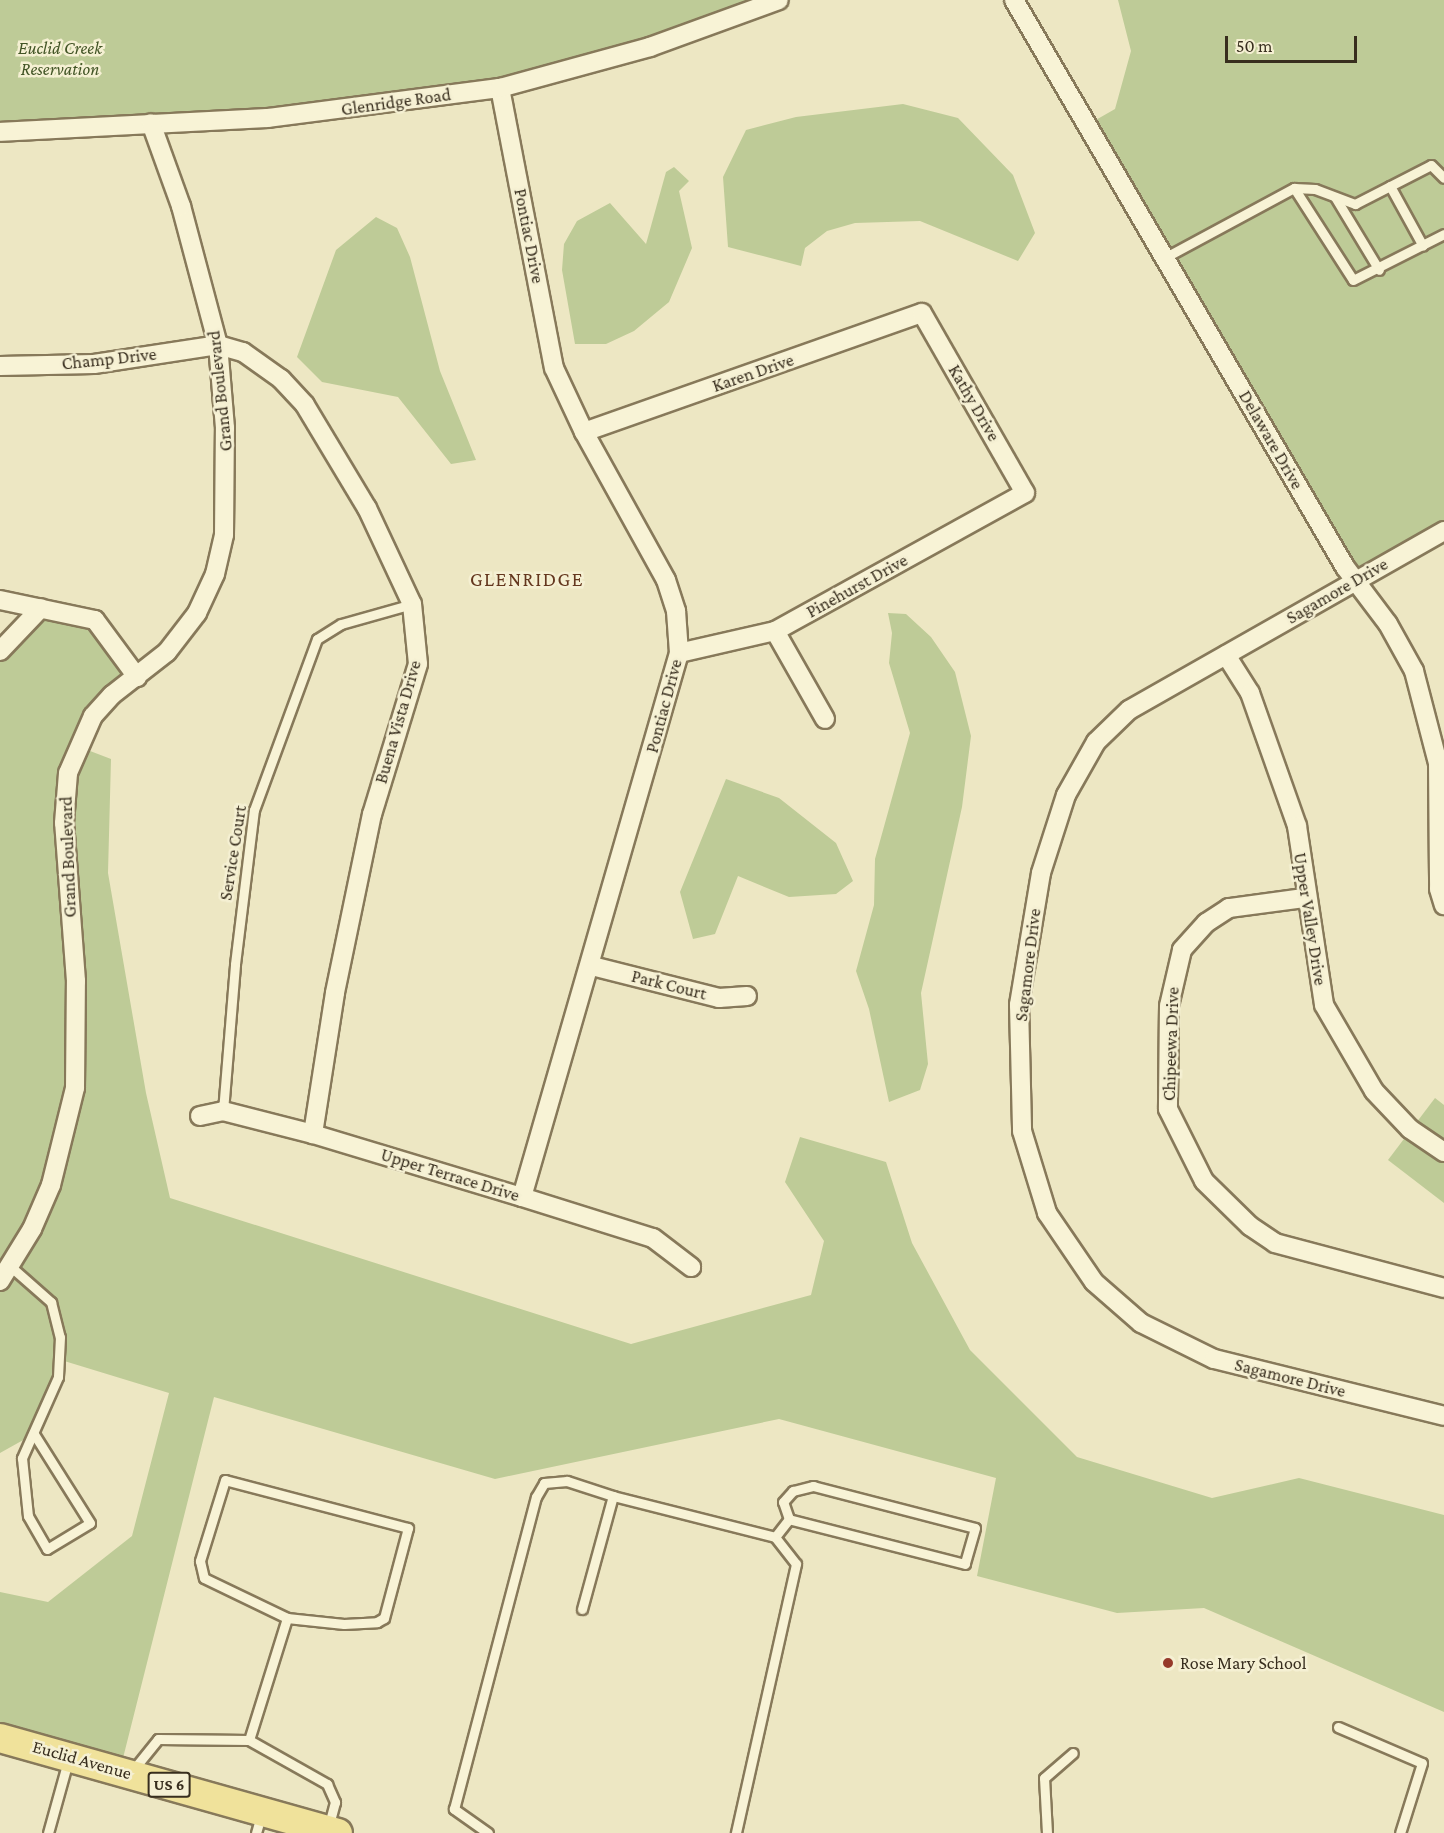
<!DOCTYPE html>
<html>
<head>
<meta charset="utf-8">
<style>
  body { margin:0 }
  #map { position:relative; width:1444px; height:1833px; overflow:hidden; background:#ede7c3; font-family:"Crimson Pro",serif }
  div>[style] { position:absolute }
  .green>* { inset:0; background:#becb97 }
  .roads { filter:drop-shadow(2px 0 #87795a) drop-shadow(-2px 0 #87795a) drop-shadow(0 2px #87795a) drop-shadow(0 -2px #87795a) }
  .lane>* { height:9px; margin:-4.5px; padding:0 4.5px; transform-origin:4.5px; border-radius:4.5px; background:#f8f3d6 }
  .street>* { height:18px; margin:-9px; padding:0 9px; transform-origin:9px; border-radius:9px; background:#f8f3d6 }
  .primary>* { height:28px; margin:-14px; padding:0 14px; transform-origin:14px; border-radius:14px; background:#f0e29b }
  .dots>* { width:16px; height:16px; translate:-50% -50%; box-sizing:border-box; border:3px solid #f5f0d3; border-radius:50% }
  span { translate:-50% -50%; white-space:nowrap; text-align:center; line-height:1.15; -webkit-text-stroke:5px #f5f0d3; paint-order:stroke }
  .shield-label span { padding:2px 4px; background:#f5f0d3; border:2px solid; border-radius:4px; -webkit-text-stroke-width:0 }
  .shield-label { font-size:16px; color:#382e1e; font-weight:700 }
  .park-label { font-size:18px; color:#415425; font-style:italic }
  .street-label { font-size:18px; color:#382e1e }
  .poi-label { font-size:18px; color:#382e1e }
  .left { translate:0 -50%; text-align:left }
  .neighbourhood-label { font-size:20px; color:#64371e; letter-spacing:1.5px }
  .scale { position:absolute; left:1225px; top:36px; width:132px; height:27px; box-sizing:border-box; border:3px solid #382e1e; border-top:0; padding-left:8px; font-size:18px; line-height:21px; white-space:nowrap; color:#382e1e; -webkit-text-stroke:4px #f5f0d3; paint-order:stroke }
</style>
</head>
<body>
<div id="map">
  <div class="green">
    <div style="clip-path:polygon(0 0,779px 0,650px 47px,384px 105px,0 132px)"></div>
    <div style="clip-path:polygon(1118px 0,1444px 0,1444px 531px,1354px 582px,1087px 125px,1115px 109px,1131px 51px)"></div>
    <div style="clip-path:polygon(903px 104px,958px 118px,1013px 175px,1035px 233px,1018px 261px,920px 221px,855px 223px,827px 231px,805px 248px,801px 266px,728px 247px,723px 177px,746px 130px,796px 117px)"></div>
    <div style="clip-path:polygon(674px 167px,689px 181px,679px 191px,692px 248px,669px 302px,634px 331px,606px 344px,575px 344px,562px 270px,564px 244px,577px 221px,610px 203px,646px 244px,666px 172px)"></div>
    <div style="clip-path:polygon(376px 217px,397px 228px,410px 257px,440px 371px,476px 460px,451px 464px,398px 397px,322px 382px,297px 357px,336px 250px)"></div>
    <div style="clip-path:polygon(41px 608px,78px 613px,137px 677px,77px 746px,111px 759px,108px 873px,146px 1093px,170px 1198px,631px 1344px,811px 1295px,824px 1241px,785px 1182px,800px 1137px,886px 1162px,912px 1243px,970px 1350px,1077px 1457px,1212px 1498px,1299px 1478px,1444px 1515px,1444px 1712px,1204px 1608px,1117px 1613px,977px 1576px,996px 1478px,779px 1419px,495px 1479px,214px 1397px,120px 1770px,0 1738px,0 1592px,48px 1602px,132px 1536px,169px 1393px,61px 1360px,34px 1434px,0 1453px,0 651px)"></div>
    <div style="clip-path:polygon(888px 613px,906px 614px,931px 637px,955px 672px,971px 736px,962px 807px,921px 993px,928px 1064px,920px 1090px,889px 1102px,869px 1009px,856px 971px,874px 905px,875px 859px,910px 733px,889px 663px,892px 633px)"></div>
    <div style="clip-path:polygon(726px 779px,779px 798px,836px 843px,853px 881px,836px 894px,789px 897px,738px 876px,715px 934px,693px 939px,680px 892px)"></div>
    <div style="clip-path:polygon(1435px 1098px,1444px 1105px,1444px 1203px,1388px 1160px)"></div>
  </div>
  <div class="roads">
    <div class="lane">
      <div style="left:1390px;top:186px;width:68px;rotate:61.2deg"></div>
      <div style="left:1294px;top:188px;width:109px;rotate:57.3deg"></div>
      <div style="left:1353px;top:280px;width:102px;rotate:-26.8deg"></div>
      <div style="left:1335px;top:197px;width:85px;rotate:58.9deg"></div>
      <div style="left:1164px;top:258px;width:148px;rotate:-28.3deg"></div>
      <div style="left:1294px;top:188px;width:21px;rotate:3deg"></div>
      <div style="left:1315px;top:189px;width:43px;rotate:20.6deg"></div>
      <div style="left:1355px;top:204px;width:85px;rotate:-27.2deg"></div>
      <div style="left:1431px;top:165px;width:18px;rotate:45deg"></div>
      <div style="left:223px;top:1111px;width:147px;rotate:-85.3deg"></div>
      <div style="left:235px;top:964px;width:155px;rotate:-83deg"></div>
      <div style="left:254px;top:810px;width:182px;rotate:-69.8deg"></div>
      <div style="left:317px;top:639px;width:28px;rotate:-32deg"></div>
      <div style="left:341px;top:624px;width:74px;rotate:-15.7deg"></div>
      <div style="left:10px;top:1266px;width:55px;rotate:41.3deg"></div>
      <div style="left:51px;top:1302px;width:36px;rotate:76deg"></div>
      <div style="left:60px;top:1337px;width:40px;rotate:92.9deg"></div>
      <div style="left:58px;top:1377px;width:89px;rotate:114deg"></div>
      <div style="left:22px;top:1458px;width:58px;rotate:84.1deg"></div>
      <div style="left:28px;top:1516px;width:38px;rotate:60deg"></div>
      <div style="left:47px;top:1549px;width:50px;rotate:-31.2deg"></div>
      <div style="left:90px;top:1523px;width:105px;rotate:-122.2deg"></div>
      <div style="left:813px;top:1486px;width:167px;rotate:14.5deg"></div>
      <div style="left:975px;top:1528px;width:37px;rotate:106deg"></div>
      <div style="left:965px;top:1564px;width:182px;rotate:-165.7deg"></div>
      <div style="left:789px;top:1519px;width:18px;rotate:-109deg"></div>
      <div style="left:783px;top:1502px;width:15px;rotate:-48deg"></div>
      <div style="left:793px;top:1491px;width:21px;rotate:-14deg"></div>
      <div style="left:775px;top:1537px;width:23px;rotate:-52deg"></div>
      <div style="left:582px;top:1609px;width:117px;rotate:-74.7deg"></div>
      <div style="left:613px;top:1496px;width:167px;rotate:14.2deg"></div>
      <div style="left:775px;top:1537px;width:34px;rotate:52deg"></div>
      <div style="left:796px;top:1564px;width:276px;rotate:102.6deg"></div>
      <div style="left:1338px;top:1727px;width:91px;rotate:23.2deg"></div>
      <div style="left:1422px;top:1763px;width:73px;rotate:107.4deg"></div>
      <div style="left:249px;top:1740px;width:128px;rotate:-72.7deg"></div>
      <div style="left:287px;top:1618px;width:57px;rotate:6deg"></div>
      <div style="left:344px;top:1624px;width:33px;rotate:-3deg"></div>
      <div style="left:377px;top:1622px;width:8px;rotate:-30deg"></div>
      <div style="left:384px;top:1618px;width:93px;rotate:-75.1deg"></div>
      <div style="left:408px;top:1528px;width:189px;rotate:-165.3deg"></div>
      <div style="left:225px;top:1480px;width:85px;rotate:107.2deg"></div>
      <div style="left:200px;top:1561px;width:17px;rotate:77deg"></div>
      <div style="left:204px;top:1578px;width:92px;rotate:25.7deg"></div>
      <div style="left:133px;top:1770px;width:40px;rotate:-51deg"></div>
      <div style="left:158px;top:1739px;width:91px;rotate:0.6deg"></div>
      <div style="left:249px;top:1740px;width:90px;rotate:29.4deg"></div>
      <div style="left:327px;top:1784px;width:20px;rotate:66deg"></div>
      <div style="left:335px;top:1802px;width:27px;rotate:105deg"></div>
      <div style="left:48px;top:1833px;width:75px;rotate:-74.5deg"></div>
      <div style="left:256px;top:1833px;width:19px;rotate:-74deg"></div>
      <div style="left:488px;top:1833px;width:42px;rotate:-144.8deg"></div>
      <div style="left:454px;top:1809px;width:323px;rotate:-75.3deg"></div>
      <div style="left:536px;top:1497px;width:16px;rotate:-60deg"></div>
      <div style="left:544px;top:1483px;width:23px;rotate:-5deg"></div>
      <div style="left:567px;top:1481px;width:48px;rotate:18.1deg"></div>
      <div style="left:1047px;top:1833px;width:55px;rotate:-93.1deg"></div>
      <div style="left:1044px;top:1778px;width:38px;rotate:-41deg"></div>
    </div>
    <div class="street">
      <div style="left:1014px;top:0;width:657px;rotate:59.72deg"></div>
      <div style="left:1345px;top:567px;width:71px;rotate:53deg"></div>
      <div style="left:1388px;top:624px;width:54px;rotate:61deg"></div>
      <div style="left:1414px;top:671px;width:95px;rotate:75.4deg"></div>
      <div style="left:1438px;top:763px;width:126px;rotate:89.5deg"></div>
      <div style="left:1439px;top:889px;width:17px;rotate:73deg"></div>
      <div style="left:500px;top:88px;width:285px;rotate:79.1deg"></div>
      <div style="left:554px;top:368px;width:71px;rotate:64.9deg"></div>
      <div style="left:584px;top:432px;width:169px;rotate:61deg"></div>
      <div style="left:666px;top:580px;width:33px;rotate:72deg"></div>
      <div style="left:676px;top:611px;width:42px;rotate:85.9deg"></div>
      <div style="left:679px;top:653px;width:566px;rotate:106.1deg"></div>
      <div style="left:0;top:132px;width:268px;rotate:-3deg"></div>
      <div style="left:268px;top:118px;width:234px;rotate:-7.4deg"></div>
      <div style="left:500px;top:88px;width:156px;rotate:-15.3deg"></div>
      <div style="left:650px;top:47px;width:137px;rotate:-20deg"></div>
      <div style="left:0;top:366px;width:94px;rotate:-1.2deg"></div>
      <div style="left:94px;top:364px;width:125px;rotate:-8.7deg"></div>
      <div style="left:218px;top:345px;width:26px;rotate:16deg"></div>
      <div style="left:243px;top:352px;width:47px;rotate:35.4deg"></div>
      <div style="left:281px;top:379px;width:35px;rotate:47deg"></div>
      <div style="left:305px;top:405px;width:120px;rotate:59deg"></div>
      <div style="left:367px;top:508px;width:106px;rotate:64.9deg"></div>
      <div style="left:412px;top:604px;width:60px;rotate:84.3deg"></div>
      <div style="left:418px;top:664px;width:157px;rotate:107deg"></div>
      <div style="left:372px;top:814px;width:183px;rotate:101.7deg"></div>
      <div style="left:335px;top:993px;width:143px;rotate:98.9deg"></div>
      <div style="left:584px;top:432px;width:358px;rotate:-19.4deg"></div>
      <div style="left:922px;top:313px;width:207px;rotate:60.2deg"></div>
      <div style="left:1025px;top:493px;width:286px;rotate:151.1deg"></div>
      <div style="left:775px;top:631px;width:98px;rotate:167.1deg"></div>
      <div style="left:1444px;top:531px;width:362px;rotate:150.4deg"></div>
      <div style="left:1129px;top:710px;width:46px;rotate:135.9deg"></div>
      <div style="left:1096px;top:742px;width:61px;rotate:119.5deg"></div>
      <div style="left:1066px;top:795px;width:82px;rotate:107.8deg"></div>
      <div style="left:1041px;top:873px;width:134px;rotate:99.5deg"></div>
      <div style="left:1019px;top:1005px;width:126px;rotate:88.6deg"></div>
      <div style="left:1022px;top:1131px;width:86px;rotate:73deg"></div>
      <div style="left:1047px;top:1213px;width:83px;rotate:55.7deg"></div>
      <div style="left:1094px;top:1282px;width:62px;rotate:41.1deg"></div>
      <div style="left:1141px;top:1323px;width:81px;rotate:26.3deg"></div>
      <div style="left:1214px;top:1359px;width:237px;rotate:13.9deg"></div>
      <div style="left:0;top:600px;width:97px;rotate:11.9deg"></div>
      <div style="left:95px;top:620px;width:71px;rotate:53.6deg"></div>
      <div style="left:775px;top:631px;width:101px;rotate:60.4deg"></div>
      <div style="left:0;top:651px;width:59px;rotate:-46.4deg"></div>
      <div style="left:1226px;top:655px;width:45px;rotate:57.7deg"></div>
      <div style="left:1250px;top:693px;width:141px;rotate:70.5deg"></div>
      <div style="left:1297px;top:826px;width:181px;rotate:81.4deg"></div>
      <div style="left:1324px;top:1005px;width:99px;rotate:59.8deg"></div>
      <div style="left:1374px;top:1091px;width:52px;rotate:46.5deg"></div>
      <div style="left:1410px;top:1129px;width:41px;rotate:34.1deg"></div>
      <div style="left:1304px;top:898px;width:76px;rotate:172.4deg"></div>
      <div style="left:1229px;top:908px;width:27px;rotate:147deg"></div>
      <div style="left:1206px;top:923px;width:36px;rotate:132deg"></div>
      <div style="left:1182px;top:950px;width:57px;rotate:103.1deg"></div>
      <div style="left:1169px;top:1006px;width:103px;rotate:90.6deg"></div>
      <div style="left:1168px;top:1109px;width:80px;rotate:63.4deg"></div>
      <div style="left:1204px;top:1181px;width:64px;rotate:44.4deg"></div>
      <div style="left:1250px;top:1226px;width:30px;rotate:34deg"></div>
      <div style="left:1275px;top:1243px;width:175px;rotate:14.9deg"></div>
      <div style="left:592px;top:966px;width:131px;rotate:14.1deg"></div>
      <div style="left:719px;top:998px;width:28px;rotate:-4deg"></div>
      <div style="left:200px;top:1116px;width:24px;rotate:-12deg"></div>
      <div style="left:223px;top:1111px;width:93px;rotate:14.3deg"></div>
      <div style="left:313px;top:1134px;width:218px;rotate:16.8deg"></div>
      <div style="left:522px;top:1197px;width:137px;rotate:17.4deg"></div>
      <div style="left:653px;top:1238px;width:48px;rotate:37.3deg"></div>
      <div style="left:0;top:1281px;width:61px;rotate:-58.4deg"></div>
      <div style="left:32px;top:1229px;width:48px;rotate:-66.6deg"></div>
      <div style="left:51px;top:1185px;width:100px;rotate:-76.1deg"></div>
      <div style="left:75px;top:1088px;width:107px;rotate:-89.5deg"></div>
      <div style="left:76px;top:981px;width:158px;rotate:-94.3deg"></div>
      <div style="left:64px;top:823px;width:50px;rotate:-85.4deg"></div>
      <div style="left:68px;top:773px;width:62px;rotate:-66.3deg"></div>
      <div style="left:93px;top:716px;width:28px;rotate:-48deg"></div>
      <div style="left:112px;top:695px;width:70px;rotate:-38deg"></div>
      <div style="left:167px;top:652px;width:49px;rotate:-52.4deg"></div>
      <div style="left:197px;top:613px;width:43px;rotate:-65.2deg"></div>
      <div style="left:215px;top:574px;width:40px;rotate:-77deg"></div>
      <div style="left:224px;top:535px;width:107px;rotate:-89.5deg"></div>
      <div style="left:225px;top:428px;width:83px;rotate:-94.8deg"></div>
      <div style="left:218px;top:345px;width:144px;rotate:-104.9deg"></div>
      <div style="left:181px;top:206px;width:88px;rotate:-109.9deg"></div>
    </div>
    <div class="primary">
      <div style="left:0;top:1738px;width:351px;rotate:15.7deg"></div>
    </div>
  </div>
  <div class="dots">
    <div style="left:1168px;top:1663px;background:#963a2b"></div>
  </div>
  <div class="shield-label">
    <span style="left:169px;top:1785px">US 6</span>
  </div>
  <div class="park-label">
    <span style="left:60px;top:59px">Euclid Creek<br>Reservation</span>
  </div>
  <div class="street-label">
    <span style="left:396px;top:102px;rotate:-8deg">Glenridge Road</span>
    <span style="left:529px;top:236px;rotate:79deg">Pontiac Drive</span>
    <span style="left:109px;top:359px;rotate:-6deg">Champ Drive</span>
    <span style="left:753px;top:373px;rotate:-19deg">Karen Drive</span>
    <span style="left:220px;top:391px;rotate:-96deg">Grand Boulevard</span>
    <span style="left:974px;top:403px;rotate:60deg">Kathy Drive</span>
    <span style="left:1271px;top:440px;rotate:60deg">Delaware Drive</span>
    <span style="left:857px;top:586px;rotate:-29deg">Pinehurst Drive</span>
    <span style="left:1337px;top:591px;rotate:-30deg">Sagamore Drive</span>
    <span style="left:664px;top:706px;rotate:-75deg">Pontiac Drive</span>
    <span style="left:398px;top:722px;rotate:-74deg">Buena Vista Drive</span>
    <span style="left:233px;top:853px;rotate:-81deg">Service Court</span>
    <span style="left:68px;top:857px;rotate:-92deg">Grand Boulevard</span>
    <span style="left:1310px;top:919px;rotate:81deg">Upper Valley Drive</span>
    <span style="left:1028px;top:965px;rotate:-83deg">Sagamore Drive</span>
    <span style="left:669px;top:985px;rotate:14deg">Park Court</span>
    <span style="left:1171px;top:1044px;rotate:-88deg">Chipeewa Drive</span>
    <span style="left:450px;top:1175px;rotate:17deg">Upper Terrace Drive</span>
    <span style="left:1290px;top:1378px;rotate:14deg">Sagamore Drive</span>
    <span style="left:82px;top:1760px;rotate:16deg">Euclid Avenue</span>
  </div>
  <div class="poi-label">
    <span class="left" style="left:1180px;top:1663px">Rose Mary School</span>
  </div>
  <div class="neighbourhood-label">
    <span style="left:527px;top:579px">GLENRIDGE</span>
  </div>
  <div class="scale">50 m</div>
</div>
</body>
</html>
